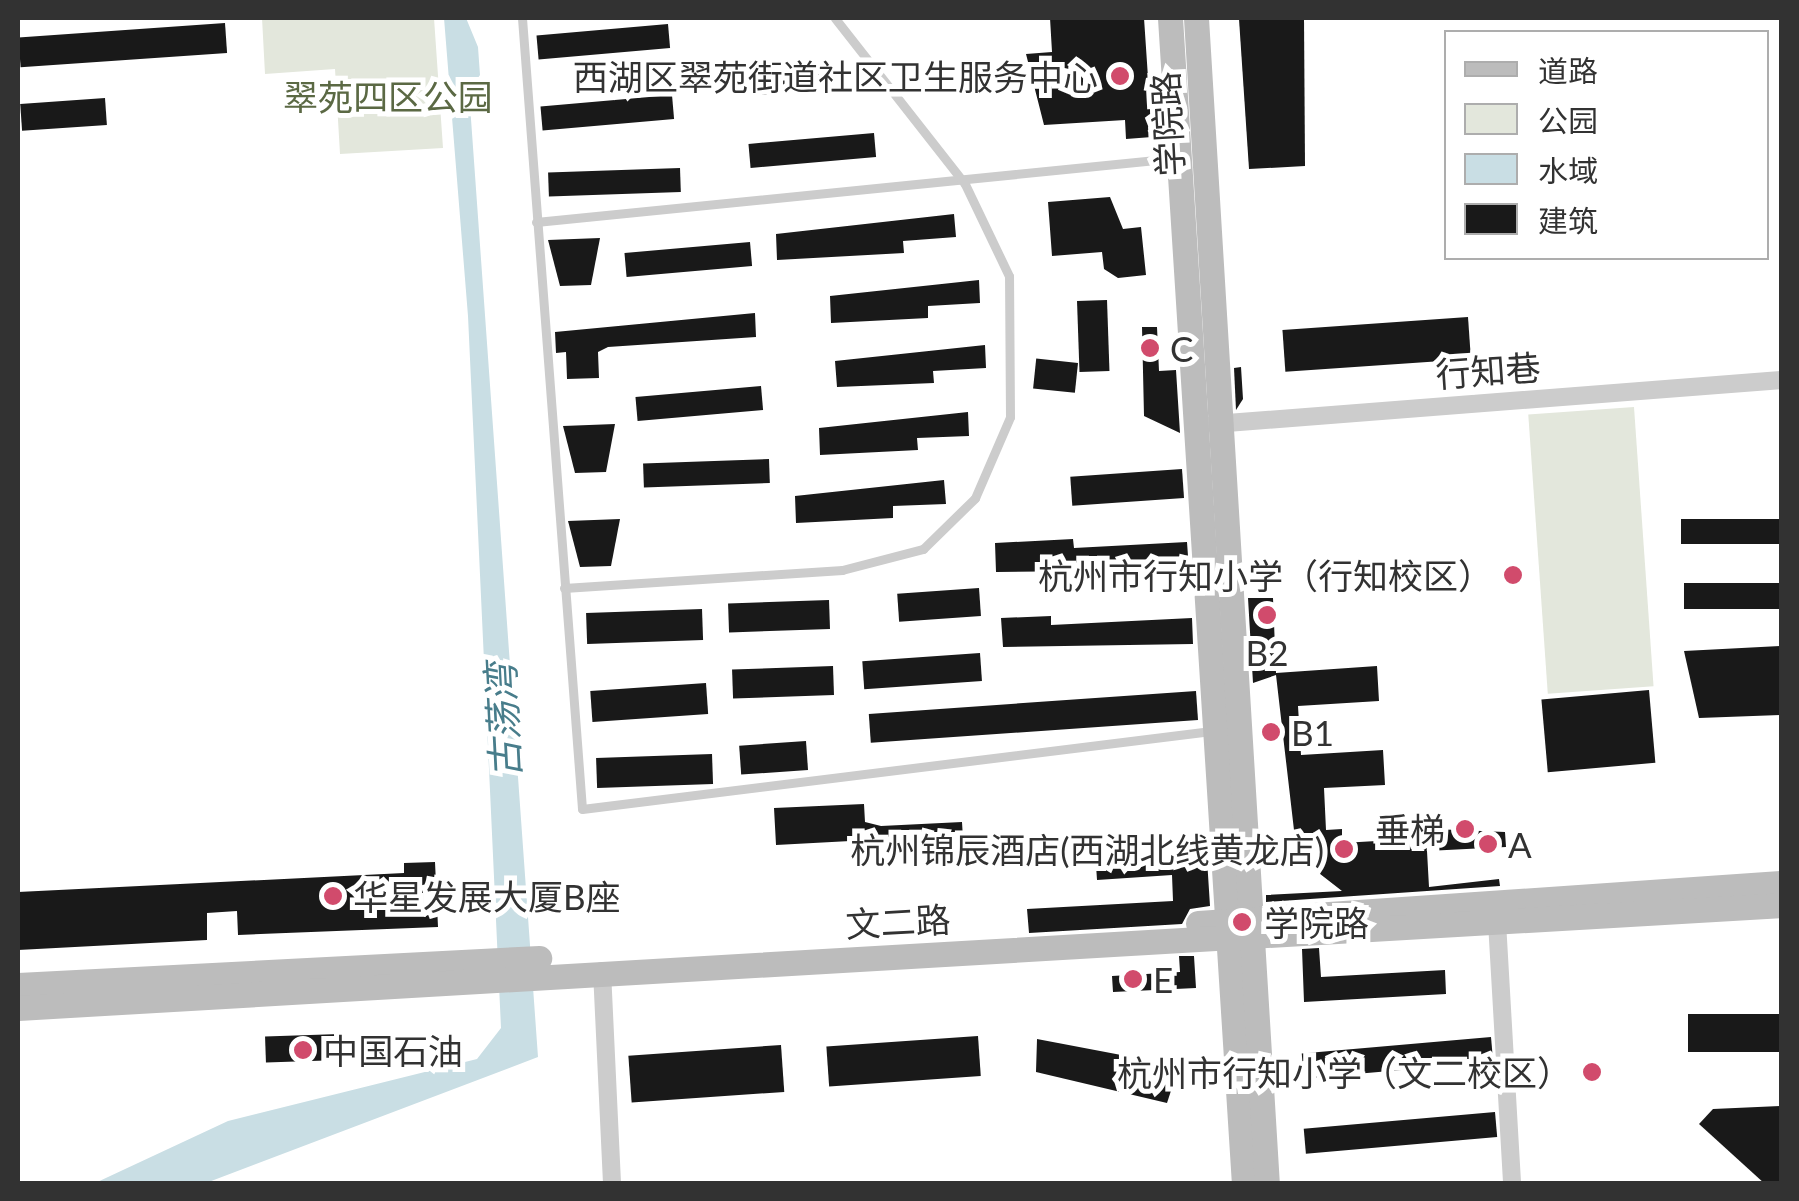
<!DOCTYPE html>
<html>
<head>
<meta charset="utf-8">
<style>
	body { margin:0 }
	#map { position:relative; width:1799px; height:1201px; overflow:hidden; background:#fff; font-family:Lato,"Noto Sans SC",sans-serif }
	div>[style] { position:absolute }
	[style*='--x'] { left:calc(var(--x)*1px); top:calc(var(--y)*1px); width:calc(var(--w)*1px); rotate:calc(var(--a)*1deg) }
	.green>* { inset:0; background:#e3e7dc; transform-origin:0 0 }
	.water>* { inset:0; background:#c9dee4 }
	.building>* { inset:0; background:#191919; transform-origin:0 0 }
	.service>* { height:9px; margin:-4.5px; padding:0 4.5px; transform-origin:4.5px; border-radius:4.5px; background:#ccc }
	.minor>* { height:18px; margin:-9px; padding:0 9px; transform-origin:9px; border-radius:9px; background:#ccc }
	.secondary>* { height:25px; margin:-12.5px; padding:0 12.5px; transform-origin:12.5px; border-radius:12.5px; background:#bcbcbc }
	.dots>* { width:28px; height:28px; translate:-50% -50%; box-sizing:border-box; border:5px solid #fff; border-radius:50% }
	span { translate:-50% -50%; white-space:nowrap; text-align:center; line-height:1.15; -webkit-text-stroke:10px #fff; paint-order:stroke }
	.poi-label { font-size:35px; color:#323232 }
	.right { translate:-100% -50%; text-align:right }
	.left { translate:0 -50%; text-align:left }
	.park-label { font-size:35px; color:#5b6944 }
	.street-label { font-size:35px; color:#323232 }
	.water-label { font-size:38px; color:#487d8b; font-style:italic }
	.frame { position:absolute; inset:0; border:20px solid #323232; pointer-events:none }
	.legend { position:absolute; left:1444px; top:30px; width:325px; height:230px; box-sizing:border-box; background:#fff; border:2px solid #adadad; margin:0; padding:12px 18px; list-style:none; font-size:30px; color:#323232 }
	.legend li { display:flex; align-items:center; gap:20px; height:50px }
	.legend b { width:50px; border:2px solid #adadad }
</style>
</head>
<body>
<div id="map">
	<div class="green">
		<div style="clip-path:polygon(262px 18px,434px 18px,443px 148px,340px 154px,335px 69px,265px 74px)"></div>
		<div style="left:1634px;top:407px;width:280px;height:106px;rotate:86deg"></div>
	</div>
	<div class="water">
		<div style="clip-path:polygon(444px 18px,466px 18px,478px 47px,480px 75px,469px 91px,538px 1057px,206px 1183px,93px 1184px,228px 1121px,477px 1059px,501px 1028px,468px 316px)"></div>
	</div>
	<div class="building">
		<div style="clip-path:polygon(1050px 18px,1144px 18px,1152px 137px,1126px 139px,1125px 120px,1044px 125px,1026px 54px,1052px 52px)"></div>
		<div style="clip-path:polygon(1304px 18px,1305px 166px,1249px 169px,1239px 19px)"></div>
		<div style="left:225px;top:23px;width:30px;height:207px;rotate:86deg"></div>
		<div style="left:668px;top:24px;width:24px;height:132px;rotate:85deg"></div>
		<div style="left:836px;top:68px;width:24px;height:76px;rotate:88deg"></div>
		<div style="left:672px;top:95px;width:24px;height:132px;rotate:85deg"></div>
		<div style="left:105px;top:98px;width:27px;height:85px;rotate:86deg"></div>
		<div style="left:874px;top:133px;width:24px;height:126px;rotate:85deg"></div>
		<div style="left:680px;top:168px;width:24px;height:132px;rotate:88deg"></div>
		<div style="clip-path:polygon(1110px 197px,1123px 229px,1141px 227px,1146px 275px,1118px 278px,1104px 269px,1102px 252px,1052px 256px,1048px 202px)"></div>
		<div style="clip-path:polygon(954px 214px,956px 237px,903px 241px,904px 253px,777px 260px,776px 234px)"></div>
		<div style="clip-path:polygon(600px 238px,591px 285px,560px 286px,548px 240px)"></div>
		<div style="left:750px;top:242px;width:24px;height:126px;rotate:85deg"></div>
		<div style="clip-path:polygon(979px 280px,980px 303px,928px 306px,928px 318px,831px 323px,830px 296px)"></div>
		<div style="left:1107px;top:300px;width:71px;height:30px;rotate:88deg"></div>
		<div style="clip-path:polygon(755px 313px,756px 337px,608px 347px,598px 352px,599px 378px,567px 379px,566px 352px,556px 353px,555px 332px)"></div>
		<div style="left:1468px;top:317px;width:42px;height:186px;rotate:86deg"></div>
		<div style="clip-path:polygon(1142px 327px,1157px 327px,1159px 371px,1176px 370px,1180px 433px,1144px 416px)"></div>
		<div style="clip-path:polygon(985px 345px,986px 368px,933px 371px,934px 383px,837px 387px,835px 361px)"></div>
		<div style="left:1078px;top:363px;width:30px;height:42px;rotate:96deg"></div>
		<div style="clip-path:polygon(1241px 367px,1243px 399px,1236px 410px,1234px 368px)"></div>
		<div style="left:761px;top:386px;width:24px;height:126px;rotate:85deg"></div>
		<div style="clip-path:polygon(968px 412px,969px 436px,917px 438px,918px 450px,820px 455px,819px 428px)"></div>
		<div style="clip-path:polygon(615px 424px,606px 472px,575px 473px,563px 426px)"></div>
		<div style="left:769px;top:459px;width:24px;height:126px;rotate:88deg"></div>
		<div style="left:1182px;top:469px;width:29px;height:112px;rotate:86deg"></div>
		<div style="clip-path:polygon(944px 480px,946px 504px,893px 506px,893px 518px,796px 523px,795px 496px)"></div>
		<div style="clip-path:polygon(620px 519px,611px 566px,580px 567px,568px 521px)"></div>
		<div style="left:1782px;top:519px;width:25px;height:101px;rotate:90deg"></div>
		<div style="clip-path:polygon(1073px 539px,1074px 548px,1187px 542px,1189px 570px,996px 572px,995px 543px)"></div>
		<div style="left:1782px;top:583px;width:26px;height:98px;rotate:90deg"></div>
		<div style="left:979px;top:588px;width:28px;height:82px;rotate:86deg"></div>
		<div style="clip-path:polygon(1248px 598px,1273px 598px,1276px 673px,1377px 666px,1379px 701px,1298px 706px,1301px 755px,1383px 750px,1385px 785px,1324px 788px,1326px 830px,1342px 829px,1342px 843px,1411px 839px,1410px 828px,1505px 832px,1506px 847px,1427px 851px,1429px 887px,1499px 879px,1500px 886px,1266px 902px,1266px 895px,1342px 891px,1297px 856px,1276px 675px,1253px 683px)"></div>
		<div style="left:829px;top:600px;width:29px;height:101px;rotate:88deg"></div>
		<div style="left:702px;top:609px;width:31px;height:116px;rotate:88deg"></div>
		<div style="clip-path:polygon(1051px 616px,1051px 625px,1192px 618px,1193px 644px,1003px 647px,1001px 618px)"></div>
		<div style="clip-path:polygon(1782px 646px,1782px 715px,1699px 718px,1684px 651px)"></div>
		<div style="left:980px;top:653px;width:28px;height:118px;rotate:86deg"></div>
		<div style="left:833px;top:666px;width:29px;height:101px;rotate:88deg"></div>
		<div style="left:706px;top:683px;width:31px;height:116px;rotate:86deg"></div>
		<div style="left:1649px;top:690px;width:73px;height:108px;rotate:85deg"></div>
		<div style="left:1196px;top:691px;width:29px;height:328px;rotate:86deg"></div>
		<div style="left:806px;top:741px;width:29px;height:67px;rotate:86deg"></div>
		<div style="left:712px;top:754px;width:30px;height:116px;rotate:88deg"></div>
		<div style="clip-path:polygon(864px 804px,865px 822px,881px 826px,962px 822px,964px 855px,870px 859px,869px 840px,776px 845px,774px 808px)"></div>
		<div style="clip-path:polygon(1207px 859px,1210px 906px,1190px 909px,1182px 924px,1029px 933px,1027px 909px,1173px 901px,1172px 875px,1097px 880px,1096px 865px)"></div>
		<div style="clip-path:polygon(435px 862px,438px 927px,238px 935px,237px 911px,207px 913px,207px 940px,18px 950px,18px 892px,404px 873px,404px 863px)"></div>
		<div style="clip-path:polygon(1319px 948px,1321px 977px,1445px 970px,1446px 994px,1304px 1002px,1302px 949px)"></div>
		<div style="clip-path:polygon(1179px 956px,1194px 956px,1196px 988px,1113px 992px,1112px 976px,1180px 972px)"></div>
		<div style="left:1782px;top:1014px;width:38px;height:94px;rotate:90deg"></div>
		<div style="left:340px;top:1034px;width:26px;height:75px;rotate:88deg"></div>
		<div style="left:978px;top:1036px;width:40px;height:152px;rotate:86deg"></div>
		<div style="left:1491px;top:1037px;width:25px;height:190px;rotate:85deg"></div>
		<div style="clip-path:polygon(1037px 1039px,1179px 1066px,1167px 1103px,1036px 1072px)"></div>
		<div style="left:781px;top:1045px;width:47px;height:153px;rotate:86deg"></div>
		<div style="clip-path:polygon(1782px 1106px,1782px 1184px,1765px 1184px,1699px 1124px,1713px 1109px)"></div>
		<div style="left:1495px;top:1112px;width:25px;height:192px;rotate:85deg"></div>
	</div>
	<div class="service">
		<div style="--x:522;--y:18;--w:793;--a:85.66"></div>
		<div style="--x:582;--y:809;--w:634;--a:-7.07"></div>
		<div style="--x:536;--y:222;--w:643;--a:-5.71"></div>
		<div style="--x:564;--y:588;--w:279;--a:-3.7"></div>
		<div style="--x:842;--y:570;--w:84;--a:-14.5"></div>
		<div style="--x:923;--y:549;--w:73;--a:-44.4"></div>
		<div style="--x:975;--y:498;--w:88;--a:-66.6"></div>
		<div style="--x:1010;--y:417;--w:141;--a:-90.4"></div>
		<div style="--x:1009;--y:276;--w:102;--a:-115.6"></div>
		<div style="--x:965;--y:184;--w:211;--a:-128.1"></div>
	</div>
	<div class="minor">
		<div style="--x:1214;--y:424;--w:570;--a:-4.43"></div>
		<div style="--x:1497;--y:922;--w:262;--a:86.7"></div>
		<div style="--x:602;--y:971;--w:213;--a:87.3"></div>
	</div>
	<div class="secondary">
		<div style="--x:1170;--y:18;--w:1168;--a:86.37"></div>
		<div style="--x:1196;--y:18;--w:1168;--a:86.52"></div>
		<div style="--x:1198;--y:923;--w:585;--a:-3.92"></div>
		<div style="--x:18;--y:985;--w:522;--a:-2.97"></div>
		<div style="--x:18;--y:1008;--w:1767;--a:-3.34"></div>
	</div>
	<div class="dots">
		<div style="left:1120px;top:76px;background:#d14b6c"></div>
		<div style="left:1150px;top:348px;background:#d14b6c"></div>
		<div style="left:1513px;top:575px;background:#d14b6c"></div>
		<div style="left:1267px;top:615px;background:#d14b6c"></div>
		<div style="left:1271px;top:732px;background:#d14b6c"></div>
		<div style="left:1465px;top:829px;background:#d14b6c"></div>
		<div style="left:1488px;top:844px;background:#d14b6c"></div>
		<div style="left:1344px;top:849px;background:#d14b6c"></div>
		<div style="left:333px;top:896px;background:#d14b6c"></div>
		<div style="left:1242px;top:922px;background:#d14b6c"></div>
		<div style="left:1133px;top:979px;background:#d14b6c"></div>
		<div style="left:303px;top:1050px;background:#d14b6c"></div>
		<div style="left:1592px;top:1072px;background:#d14b6c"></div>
	</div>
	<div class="poi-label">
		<span class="right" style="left:1098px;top:76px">西湖区翠苑街道社区卫生服务中心</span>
		<span class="left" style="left:1170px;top:348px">C</span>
		<span class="right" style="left:1493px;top:575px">杭州市行知小学（行知校区）</span>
		<span style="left:1267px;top:652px">B2</span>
		<span class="left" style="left:1291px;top:732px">B1</span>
		<span class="right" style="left:1445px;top:829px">垂梯</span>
		<span class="left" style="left:1508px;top:844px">A</span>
		<span class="right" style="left:1324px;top:849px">杭州锦辰酒店(西湖北线黄龙店)</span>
		<span class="left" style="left:353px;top:896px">华星发展大厦B座</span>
		<span class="left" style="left:1264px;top:922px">学院路</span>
		<span class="left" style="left:1153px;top:979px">E</span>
		<span class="left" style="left:323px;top:1050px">中国石油</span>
		<span class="right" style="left:1572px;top:1072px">杭州市行知小学（文二校区）</span>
	</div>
	<div class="park-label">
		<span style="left:388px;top:96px">翠苑四区公园</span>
	</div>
	<div class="street-label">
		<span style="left:1167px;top:124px;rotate:-93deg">学院路</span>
		<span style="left:1488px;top:370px;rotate:-4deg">行知巷</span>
		<span style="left:898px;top:921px;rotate:-3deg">文二路</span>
	</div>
	<div class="water-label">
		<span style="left:503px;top:721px;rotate:-93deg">古荡湾</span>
	</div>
	<div class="frame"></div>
	<ul class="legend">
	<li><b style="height:12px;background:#bcbcbc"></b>道路</li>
	<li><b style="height:28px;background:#e3e7dc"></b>公园</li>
	<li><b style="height:28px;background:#c9dee4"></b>水域</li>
	<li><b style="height:28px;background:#191919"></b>建筑</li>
	</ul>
</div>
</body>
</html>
